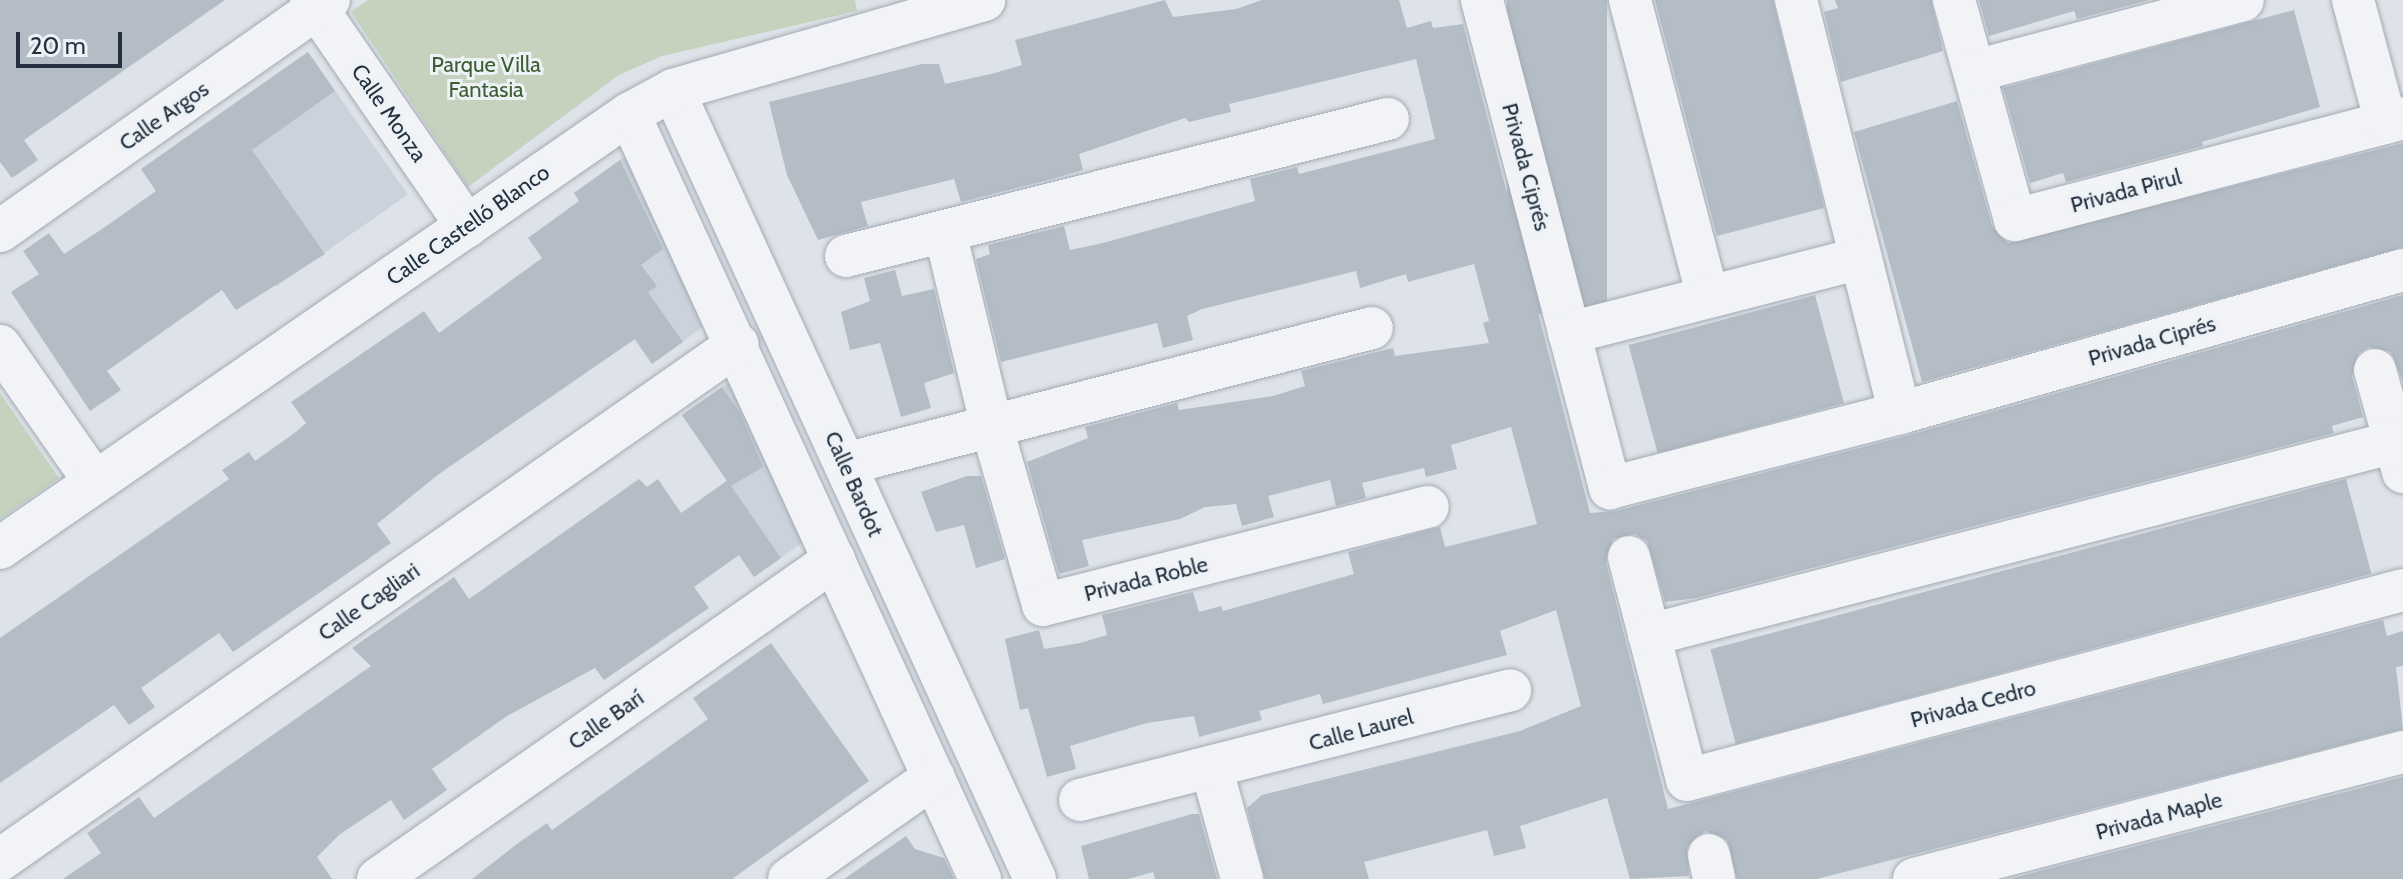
<!DOCTYPE html>
<html>
<head>
<meta charset="utf-8">
<style>
	body { margin:0 }
	#map { position:relative; width:2403px; height:879px; overflow:hidden; background:#dee3e9; font-family:Cabin,sans-serif }
	div>[style] { position:absolute }
	[style*='--x'] { left:calc(var(--x)*1px); top:calc(var(--y)*1px); width:calc(var(--w)*1px); rotate:calc(var(--a)*1deg) }
	.built>* { inset:0; background:#cbd2db; transform-origin:0 0 }
	.green>* { inset:0; background:#c5d3be }
	.building>* { inset:0; background:#b4bcc6; transform-origin:0 0 }
	.roads { filter:drop-shadow(0 0 2px #a3aab3) drop-shadow(0 0 2px #a3aab3) }
	.minor>* { height:42px; margin:-21px; padding:0 21px; transform-origin:21px; border-radius:21px; background:#f1f3f7 }
	span { translate:-50% -50%; white-space:nowrap; text-align:center; line-height:1.15; -webkit-text-stroke:6px #edf2f6; paint-order:stroke }
	.park-label { font-size:22px; color:#3d5e32 }
	.street-label { font-size:22px; color:#253141 }
	.scale { position:absolute; left:16px; top:32px; width:106px; height:36px; box-sizing:border-box; border:4px solid #253141; border-top:0; padding-left:10px; font-size:24px; line-height:28px; white-space:nowrap; color:#253141; -webkit-text-stroke:6px #edf2f6; paint-order:stroke }
</style>
</head>
<body>
<div id="map">
	<div class="built">
		<div style="left:308px;top:52px;width:174px;height:161px;rotate:55deg"></div>
		<div style="clip-path:polygon(627px 155px,708px 323px,652px 364px,601px 293px,630px 272px,574px 193px)"></div>
		<div style="clip-path:polygon(733px 380px,805px 541px,754px 577px,700px 500px,727px 480px,682px 415px)"></div>
	</div>
	<div class="green">
		<div style="clip-path:polygon(368px 0,855px 0,857px 11px,662px 56px,619px 75px,468px 187px,351px 12px)"></div>
		<div style="clip-path:polygon(0 393px,59px 478px,0 519px)"></div>
	</div>
	<div class="building">
		<div style="clip-path:polygon(0 0,225px 0,24px 140px,38px 160px,12px 178px,0 162px)"></div>
		<div style="clip-path:polygon(1165px 0,1173px 17px,1236px 9px,1262px 0,1399px 0,1407px 28px,1431px 21px,1433px 28px,1463px 24px,1590px 513px,1616px 511px,1906px 436px,2403px 295px,2403px 381px,2391px 352px,2369px 347px,2359px 353px,2352px 376px,2363px 417px,2332px 426px,2334px 433px,1696px 598px,1665px 602px,1647px 541px,1635px 534px,1613px 539px,1606px 563px,1668px 809px,2383px 620px,2387px 636px,2403px 631px,2403px 666px,2396px 667px,2403px 729px,1817px 879px,1737px 879px,1727px 840px,1705px 831px,1687px 847px,1689px 876px,1630px 879px,1607px 798px,1520px 826px,1526px 848px,1494px 856px,1487px 830px,1364px 862px,1369px 879px,1265px 879px,1247px 808px,1262px 795px,1520px 731px,1581px 706px,1556px 610px,1500px 631px,1507px 655px,1323px 704px,1320px 694px,1259px 711px,1262px 720px,1199px 737px,1194px 716px,1147px 723px,1070px 746px,1076px 769px,1047px 777px,1028px 708px,1020px 710px,1005px 639px,1039px 630px,1044px 649px,1080px 643px,1107px 635px,1102px 615px,1193px 592px,1199px 612px,1221px 606px,1223px 611px,1354px 574px,1348px 552px,1440px 527px,1445px 547px,1537px 524px,1511px 427px,1451px 445px,1457px 469px,1426px 477px,1424px 468px,1362px 483px,1366px 498px,1336px 506px,1330px 480px,1268px 496px,1274px 517px,1242px 526px,1236px 504px,1205px 507px,1180px 519px,1082px 540px,1089px 566px,1059px 574px,1027px 462px,1088px 438px,1085px 427px,1177px 403px,1179px 410px,1273px 396px,1305px 386px,1301px 371px,1393px 348px,1395px 356px,1489px 343px,1483px 323px,1489px 321px,1474px 264px,1408px 282px,1406px 274px,1360px 288px,1356px 271px,1202px 309px,1187px 316px,1193px 340px,1163px 348px,1157px 323px,1001px 362px,976px 259px,990px 254px,988px 245px,1064px 226px,1070px 250px,1103px 243px,1255px 201px,1250px 179px,1297px 167px,1299px 174px,1435px 139px,1416px 59px,1229px 104px,1231px 112px,1189px 122px,1185px 118px,1079px 154px,1083px 170px,1052px 179px,961px 202px,954px 179px,861px 202px,868px 226px,818px 240px,787px 175px,769px 102px,922px 64px,939px 64px,945px 84px,991px 74px,1022px 65px,1015px 40px)"></div>
		<div style="left:1507px;top:0;width:100px;height:314px"></div>
		<div style="clip-path:polygon(1655px 0,1773px 0,1824px 208px,1717px 236px)"></div>
		<div style="clip-path:polygon(1835px 0,1931px 0,1943px 51px,1841px 82px,1824px 12px,1838px 8px)"></div>
		<div style="clip-path:polygon(1979px 0,2149px 0,2077px 19px,2074px 11px,1989px 36px)"></div>
		<div style="clip-path:polygon(2294px 10px,2320px 107px,2202px 142px,2203px 146px,2066px 182px,2063px 173px,2030px 183px,2003px 88px)"></div>
		<div style="clip-path:polygon(308px 52px,335px 91px,252px 150px,325px 254px,236px 310px,222px 290px,107px 371px,121px 390px,90px 411px,11px 292px,39px 274px,23px 251px,49px 233px,64px 254px,105px 227px,156px 191px,141px 169px)"></div>
		<div style="clip-path:polygon(1957px 101px,1992px 226px,2008px 243px,2403px 143px,2403px 247px,1922px 382px,1854px 132px)"></div>
		<div style="clip-path:polygon(620px 160px,663px 249px,641px 265px,657px 286px,648px 292px,683px 342px,652px 364px,635px 339px,439px 474px,377px 524px,391px 543px,338px 580px,233px 652px,219px 633px,141px 688px,155px 707px,129px 725px,114px 705px,0 783px,0 638px,229px 479px,222px 470px,249px 452px,255px 461px,296px 432px,306px 423px,291px 402px,424px 311px,439px 333px,542px 258px,528px 238px,579px 201px,574px 193px)"></div>
		<div style="clip-path:polygon(895px 270px,902px 296px,934px 289px,954px 373px,924px 383px,931px 408px,901px 417px,880px 343px,850px 350px,841px 312px,870px 301px,864px 278px)"></div>
		<div style="left:1815px;top:295px;width:112px;height:193px;rotate:75deg"></div>
		<div style="clip-path:polygon(722px 387px,740px 413px,763px 467px,731px 486px,781px 558px,754px 577px,739px 555px,694px 587px,709px 608px,604px 680px,595px 668px,507px 716px,432px 769px,447px 790px,404px 820px,391px 800px,339px 835px,317px 857px,332px 879px,63px 879px,101px 853px,87px 833px,139px 797px,154px 818px,371px 666px,352px 648px,454px 577px,469px 599px,639px 479px,647px 487px,658px 479px,681px 513px,727px 481px,682px 415px)"></div>
		<div style="clip-path:polygon(967px 476px,981px 476px,1005px 559px,976px 568px,964px 525px,936px 532px,921px 492px)"></div>
		<div style="left:2346px;top:479px;width:98px;height:658px;rotate:75deg"></div>
		<div style="clip-path:polygon(771px 643px,869px 781px,732px 879px,472px 879px,521px 841px,547px 823px,552px 830px,708px 719px,693px 698px)"></div>
		<div style="clip-path:polygon(2403px 777px,2403px 879px,2009px 879px)"></div>
		<div style="clip-path:polygon(1192px 814px,1199px 814px,1217px 879px,1155px 879px,1153px 872px,1128px 879px,1089px 879px,1081px 846px)"></div>
		<div style="clip-path:polygon(906px 836px,915px 849px,944px 858px,954px 879px,844px 879px)"></div>
	</div>
	<div class="roads">
		<div class="minor">
			<div style="--x:311;--y:0;--w:275;--a:55.4"></div>
			<div style="--x:1482;--y:0;--w:505;--a:75.3"></div>
			<div style="--x:1610;--y:488;--w:300;--a:-14.5"></div>
			<div style="--x:1900;--y:413;--w:523;--a:-15.87"></div>
			<div style="--x:1630;--y:0;--w:307;--a:75.3"></div>
			<div style="--x:1796;--y:0;--w:426;--a:75.9"></div>
			<div style="--x:1954;--y:0;--w:228;--a:74.5"></div>
			<div style="--x:2015;--y:220;--w:401;--a:-14.7"></div>
			<div style="--x:2353;--y:0;--w:127;--a:75"></div>
			<div style="--x:1975;--y:71;--w:277;--a:-14.8"></div>
			<div style="--x:673;--y:90;--w:868;--a:65.35"></div>
			<div style="--x:629;--y:114;--w:842;--a:65.35"></div>
			<div style="--x:0;--y:231;--w:402;--a:-35.1"></div>
			<div style="--x:945;--y:232;--w:202;--a:76.5"></div>
			<div style="--x:992;--y:428;--w:184;--a:73.9"></div>
			<div style="--x:1043;--y:605;--w:397;--a:-14.3"></div>
			<div style="--x:846;--y:256;--w:559;--a:-14.19"></div>
			<div style="--x:1569;--y:333;--w:301;--a:-14.4"></div>
			<div style="--x:0;--y:346;--w:166;--a:55.1"></div>
			<div style="--x:2375;--y:370;--w:106;--a:74.6"></div>
			<div style="--x:845;--y:464;--w:544;--a:-14.47"></div>
			<div style="--x:0;--y:548;--w:764;--a:-34.61"></div>
			<div style="--x:629;--y:114;--w:50;--a:-28.6"></div>
			<div style="--x:673;--y:90;--w:324;--a:-16.1"></div>
			<div style="--x:1629;--y:557;--w:230;--a:75.4"></div>
			<div style="--x:1687;--y:780;--w:741;--a:-14.86"></div>
			<div style="--x:1649;--y:635;--w:771;--a:-14.51"></div>
			<div style="--x:1212;--y:770;--w:113;--a:74.6"></div>
			<div style="--x:1080;--y:800;--w:444;--a:-14.3"></div>
			<div style="--x:1709;--y:855;--w:25;--a:78"></div>
			<div style="--x:0;--y:860;--w:900;--a:-34.96"></div>
			<div style="--x:378;--y:879;--w:557;--a:-34.98"></div>
			<div style="--x:789;--y:879;--w:177;--a:-35.1"></div>
			<div style="--x:1914;--y:879;--w:505;--a:-14.56"></div>
		</div>
	</div>
	<div class="park-label">
		<span style="left:486px;top:77px">Parque Villa<br>Fantasia</span>
	</div>
	<div class="street-label">
		<span style="left:389px;top:113px;rotate:55deg">Calle Monza</span>
		<span style="left:164px;top:116px;rotate:-35deg">Calle Argos</span>
		<span style="left:1526px;top:167px;rotate:75deg">Privada Ciprés</span>
		<span style="left:2126px;top:191px;rotate:-15deg">Privada Pirul</span>
		<span style="left:468px;top:225px;rotate:-35deg">Calle Castelló Blanco</span>
		<span style="left:2152px;top:341px;rotate:-16deg">Privada Ciprés</span>
		<span style="left:854px;top:484px;rotate:66deg">Calle Bardot</span>
		<span style="left:1146px;top:579px;rotate:-14deg">Privada Roble</span>
		<span style="left:369px;top:602px;rotate:-35deg">Calle Cagliari</span>
		<span style="left:1973px;top:704px;rotate:-15deg">Privada Cedro</span>
		<span style="left:606px;top:720px;rotate:-35deg">Calle Barí</span>
		<span style="left:1361px;top:730px;rotate:-15deg">Calle Laurel</span>
		<span style="left:2159px;top:816px;rotate:-15deg">Privada Maple</span>
	</div>
	<div class="scale">20 m</div>
</div>
</body>
</html>
